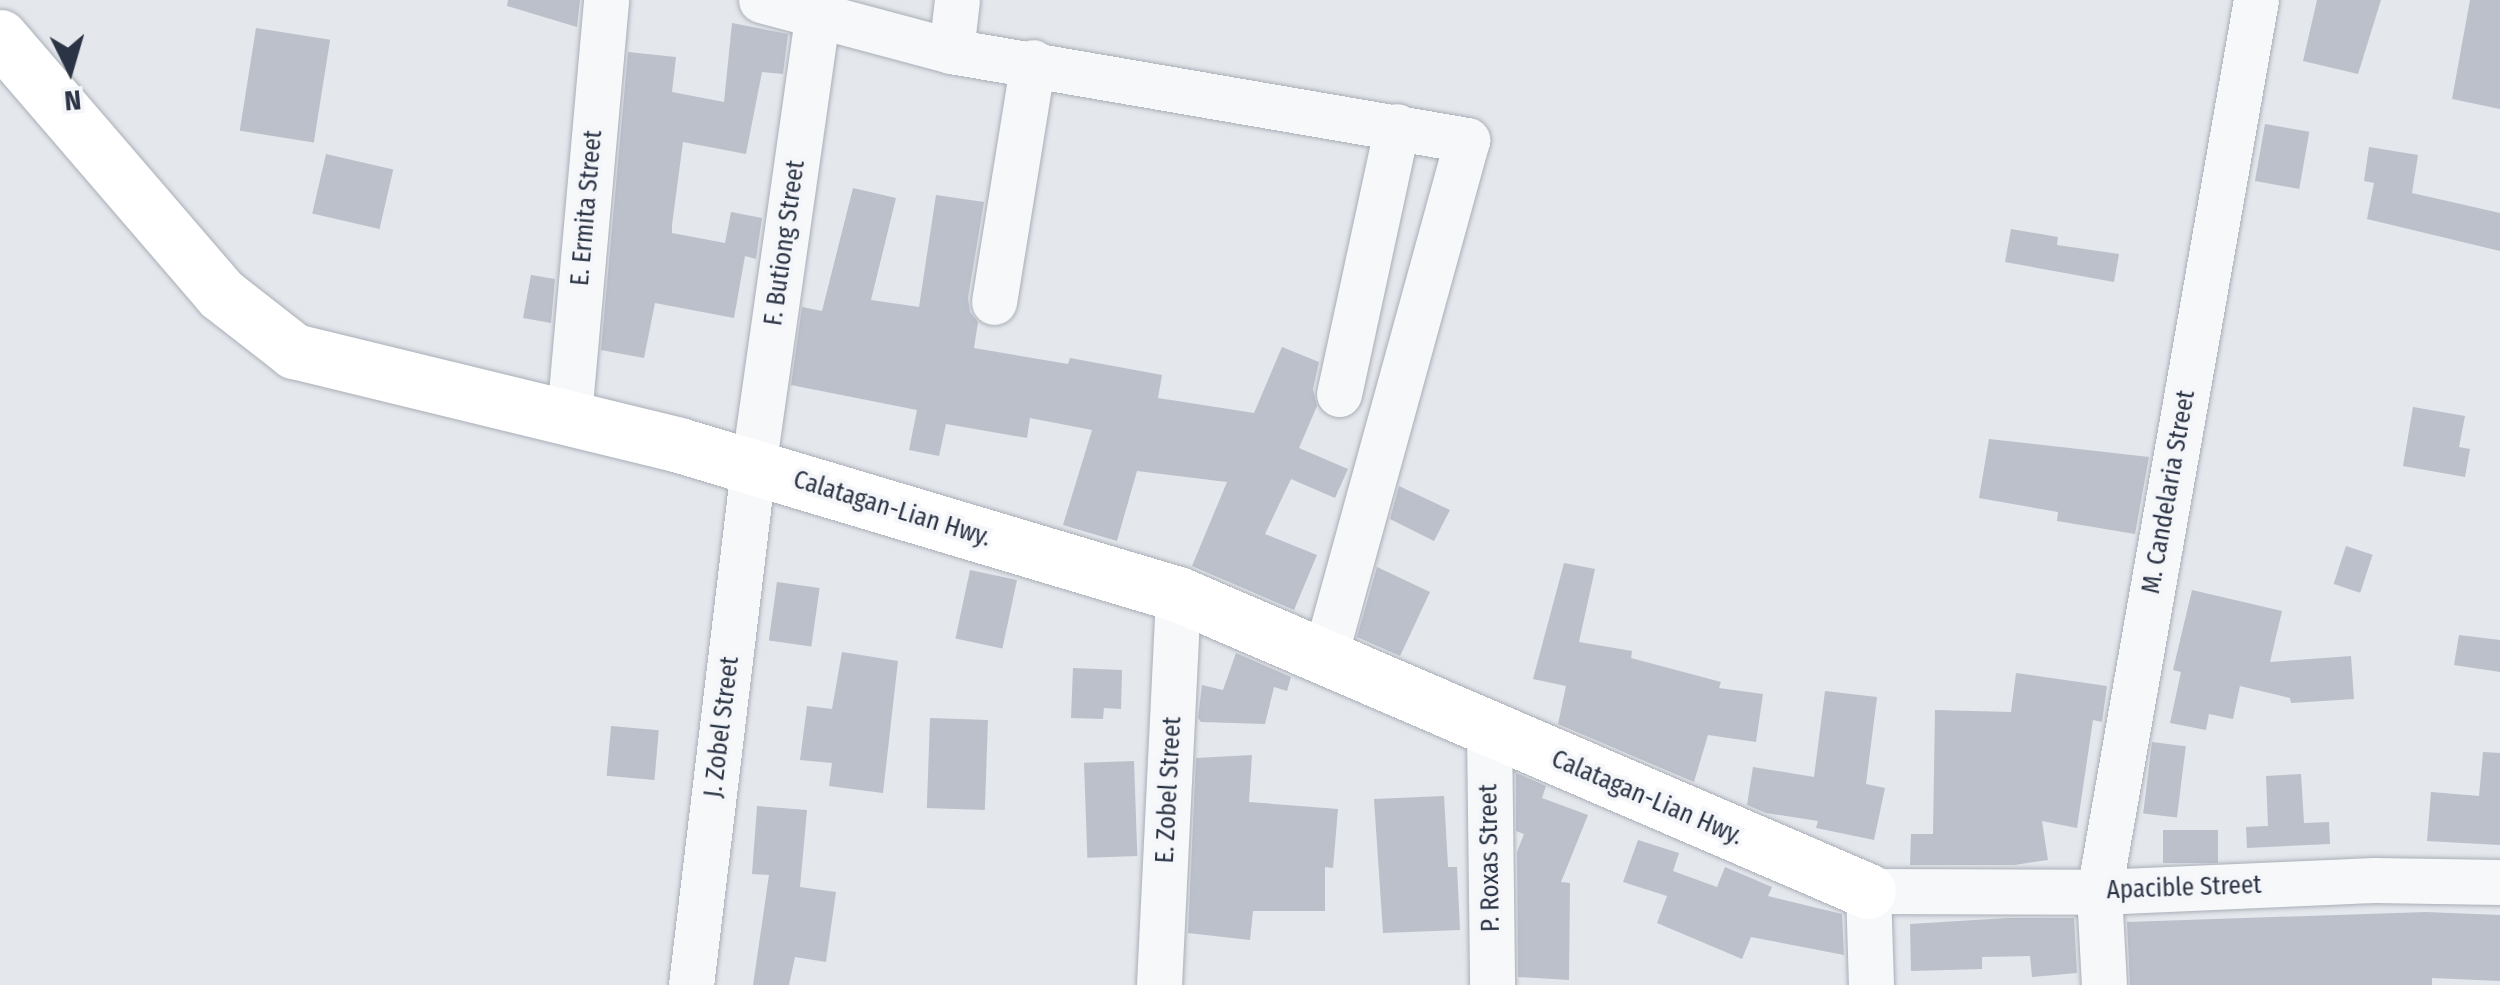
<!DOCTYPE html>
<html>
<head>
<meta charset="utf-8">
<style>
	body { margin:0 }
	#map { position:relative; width:2500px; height:985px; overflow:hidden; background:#e4e7ec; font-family:"Fira Sans Condensed",sans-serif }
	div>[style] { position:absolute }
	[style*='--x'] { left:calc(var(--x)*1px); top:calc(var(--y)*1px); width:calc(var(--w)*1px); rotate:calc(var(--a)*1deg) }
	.building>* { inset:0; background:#bbc0ca; transform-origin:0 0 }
	.roads { filter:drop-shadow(0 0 2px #a9aeb7) drop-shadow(0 0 2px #a9aeb7) }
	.minor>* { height:45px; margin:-22.5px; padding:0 22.5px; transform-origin:22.5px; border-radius:22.5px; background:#f7f8fa }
	.major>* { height:55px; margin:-27.5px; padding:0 27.5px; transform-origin:27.5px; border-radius:27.5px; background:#fff }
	span { translate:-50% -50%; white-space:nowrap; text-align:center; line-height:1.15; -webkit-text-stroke:8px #f4f6f9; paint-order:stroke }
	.street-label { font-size:25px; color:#2b3445 }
	.north { position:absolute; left:20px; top:20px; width:100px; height:100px; -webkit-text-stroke:8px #f4f6f9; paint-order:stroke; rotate:175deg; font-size:28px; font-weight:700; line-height:40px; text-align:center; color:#2b3445 }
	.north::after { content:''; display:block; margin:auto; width:35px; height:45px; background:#2b3445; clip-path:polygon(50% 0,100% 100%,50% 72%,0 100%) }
</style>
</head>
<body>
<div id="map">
	<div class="building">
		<div style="clip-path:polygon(508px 0,580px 0,577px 27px,507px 6px)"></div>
		<div style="clip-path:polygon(2317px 0,2381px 0,2358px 74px,2303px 61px)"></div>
		<div style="clip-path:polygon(2470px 0,2500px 0,2500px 109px,2452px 99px)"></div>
		<div style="clip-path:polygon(732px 23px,788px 34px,783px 74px,762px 72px,746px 154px,683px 142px,672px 225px,672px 233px,725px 243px,731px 212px,762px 218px,756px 259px,745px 256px,734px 318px,655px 303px,644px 358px,601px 350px,628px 52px,676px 57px,672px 92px,724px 102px)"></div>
		<div style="left:256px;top:28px;width:75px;height:104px;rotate:9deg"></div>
		<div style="left:2265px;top:124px;width:45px;height:58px;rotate:10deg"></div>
		<div style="clip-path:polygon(2369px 147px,2418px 155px,2412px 193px,2500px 213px,2500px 251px,2367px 219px,2374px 183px,2364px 181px)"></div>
		<div style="left:326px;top:154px;width:69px;height:61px;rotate:13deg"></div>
		<div style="clip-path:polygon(853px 188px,896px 198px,871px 300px,919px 307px,936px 195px,984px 202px,968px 298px,970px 312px,978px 322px,974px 348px,1068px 364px,1070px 358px,1162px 375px,1158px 398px,1254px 413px,1282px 347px,1319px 362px,1313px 389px,1317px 406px,1299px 448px,1348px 469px,1335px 498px,1291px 479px,1265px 534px,1317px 555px,1294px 610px,1192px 566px,1227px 482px,1137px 471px,1117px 541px,1063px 525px,1092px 430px,1030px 418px,1027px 438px,946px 424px,939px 456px,909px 450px,917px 410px,791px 385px,802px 307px,822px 311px)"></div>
		<div style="clip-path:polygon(2011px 229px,2058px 237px,2057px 245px,2119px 254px,2114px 282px,2005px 262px)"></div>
		<div style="clip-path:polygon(531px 275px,555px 279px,551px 323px,523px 318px)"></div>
		<div style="clip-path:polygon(2413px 407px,2465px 416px,2459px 447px,2470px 449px,2465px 477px,2403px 466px)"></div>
		<div style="clip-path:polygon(1989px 439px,2149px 457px,2135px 534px,2057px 521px,2058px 512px,1979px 498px)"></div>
		<div style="clip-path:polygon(1399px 486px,1450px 510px,1434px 541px,1390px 519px)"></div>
		<div style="left:2346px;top:546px;width:28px;height:40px;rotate:18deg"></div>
		<div style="clip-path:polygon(1564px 563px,1595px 569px,1579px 642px,1632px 651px,1631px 658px,1721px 682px,1719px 688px,1763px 694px,1756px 742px,1708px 735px,1694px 782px,1558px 724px,1566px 686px,1533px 679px)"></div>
		<div style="clip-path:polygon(1377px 567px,1430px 592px,1400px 656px,1357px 637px)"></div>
		<div style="left:970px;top:570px;width:48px;height:70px;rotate:12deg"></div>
		<div style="left:777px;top:582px;width:43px;height:59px;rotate:8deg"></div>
		<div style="clip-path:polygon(2192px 590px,2282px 611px,2270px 662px,2351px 656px,2354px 699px,2291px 703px,2290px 698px,2240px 686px,2233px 719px,2209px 714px,2206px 730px,2170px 723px,2181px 672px,2173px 670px)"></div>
		<div style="clip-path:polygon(2459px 635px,2500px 640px,2500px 672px,2454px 665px)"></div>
		<div style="clip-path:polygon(842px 652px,898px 661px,883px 793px,829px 786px,832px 763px,800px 760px,807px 706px,832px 709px)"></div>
		<div style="clip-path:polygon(1236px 653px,1291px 677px,1287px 691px,1274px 687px,1265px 724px,1201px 722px,1198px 718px,1202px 685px,1223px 690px)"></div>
		<div style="clip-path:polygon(1073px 668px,1122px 670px,1121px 709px,1104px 708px,1103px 719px,1071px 718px)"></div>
		<div style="clip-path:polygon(2016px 673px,2107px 686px,2102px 722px,2093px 720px,2077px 828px,2042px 821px,2048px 860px,2014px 865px,1910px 865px,1911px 834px,1933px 834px,1935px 710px,2011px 712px)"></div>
		<div style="clip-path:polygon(1825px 691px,1877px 697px,1866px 784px,1885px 788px,1874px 840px,1816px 828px,1818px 821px,1766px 813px,1747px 805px,1753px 767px,1814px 777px)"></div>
		<div style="left:930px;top:718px;width:58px;height:90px;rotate:2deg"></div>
		<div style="left:611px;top:726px;width:48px;height:50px;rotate:5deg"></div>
		<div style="left:2152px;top:742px;width:34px;height:72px;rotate:7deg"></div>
		<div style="clip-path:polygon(2483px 752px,2500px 753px,2500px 845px,2427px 841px,2431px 792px,2479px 796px)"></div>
		<div style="clip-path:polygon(1252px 755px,1249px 802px,1338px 809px,1333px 868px,1325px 867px,1325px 911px,1253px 911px,1250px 940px,1188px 933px,1196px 758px)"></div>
		<div style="left:1134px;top:761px;width:95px;height:50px;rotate:88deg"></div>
		<div style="clip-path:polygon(1516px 773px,1546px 786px,1542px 798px,1588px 815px,1561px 882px,1570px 883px,1569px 980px,1518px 977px,1517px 852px,1524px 834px,1516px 831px)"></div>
		<div style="clip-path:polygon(2301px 774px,2304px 823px,2329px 822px,2330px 844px,2247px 848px,2246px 827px,2268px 826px,2266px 776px)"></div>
		<div style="clip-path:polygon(1444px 796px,1448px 867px,1457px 867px,1460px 930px,1383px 933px,1374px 799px)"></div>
		<div style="clip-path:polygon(757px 806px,807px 810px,800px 887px,836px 892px,826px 962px,795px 957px,789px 985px,753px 985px,769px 875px,752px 874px)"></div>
		<div style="left:2163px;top:830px;width:55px;height:33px"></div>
		<div style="clip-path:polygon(1638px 840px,1679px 853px,1673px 871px,1717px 887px,1725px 867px,1772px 887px,1768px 896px,1842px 914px,1844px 955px,1751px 937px,1742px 959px,1657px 923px,1667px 896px,1623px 882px)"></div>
		<div style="clip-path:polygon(2426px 912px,2500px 915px,2500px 981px,2432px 978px,2432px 985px,2130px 985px,2127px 922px)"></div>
		<div style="clip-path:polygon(2008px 918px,2074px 918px,2077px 973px,2032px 977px,2030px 956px,1982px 957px,1982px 969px,1911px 971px,1910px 924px)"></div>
	</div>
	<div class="roads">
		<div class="minor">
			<div style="--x:761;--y:0;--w:197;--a:15"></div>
			<div style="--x:951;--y:51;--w:524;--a:9.79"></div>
			<div style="--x:1467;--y:140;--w:538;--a:105.4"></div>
			<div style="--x:951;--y:51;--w:51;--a:-83.3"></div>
			<div style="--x:994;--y:302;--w:243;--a:-80.8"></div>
			<div style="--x:1339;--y:394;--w:274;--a:-77.8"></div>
			<div style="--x:569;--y:416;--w:418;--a:-84.9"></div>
			<div style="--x:1489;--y:730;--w:255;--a:89.3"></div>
			<div style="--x:691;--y:985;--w:521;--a:-83.16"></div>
			<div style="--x:753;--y:468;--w:455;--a:-81.9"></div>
			<div style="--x:1159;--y:985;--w:391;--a:-87.2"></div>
			<div style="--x:1871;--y:985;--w:94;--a:-91.8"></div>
			<div style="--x:1868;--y:891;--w:231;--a:0.2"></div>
			<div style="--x:2099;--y:892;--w:276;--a:-2.5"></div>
			<div style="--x:2375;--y:880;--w:125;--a:0.9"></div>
			<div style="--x:2104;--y:985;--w:93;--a:-93.1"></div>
			<div style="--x:2099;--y:892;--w:906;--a:-80.02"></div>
		</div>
		<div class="major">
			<div style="--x:0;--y:37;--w:339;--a:49.3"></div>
			<div style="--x:221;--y:294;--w:93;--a:38"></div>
			<div style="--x:294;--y:351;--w:396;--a:13.7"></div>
			<div style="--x:679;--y:445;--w:521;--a:16.63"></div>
			<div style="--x:1178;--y:594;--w:751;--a:23.29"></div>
		</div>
	</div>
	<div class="street-label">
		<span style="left:587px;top:208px;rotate:-85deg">E. Ermita Street</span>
		<span style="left:785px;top:243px;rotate:-82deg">F. Butiong Street</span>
		<span style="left:2169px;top:492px;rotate:-80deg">M. Candelaria Street</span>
		<span style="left:892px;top:509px;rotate:17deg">Calatagan-Lian Hwy.</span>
		<span style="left:722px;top:727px;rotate:-83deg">J. Zobel Street</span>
		<span style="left:1169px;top:790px;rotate:-87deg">E. Zobel Street</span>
		<span style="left:1647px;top:798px;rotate:23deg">Calatagan-Lian Hwy.</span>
		<span style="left:1490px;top:858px;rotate:-91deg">P. Roxas Street</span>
		<span style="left:2184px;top:888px;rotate:-2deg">Apacible Street</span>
	</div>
	<div class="north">N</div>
</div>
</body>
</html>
